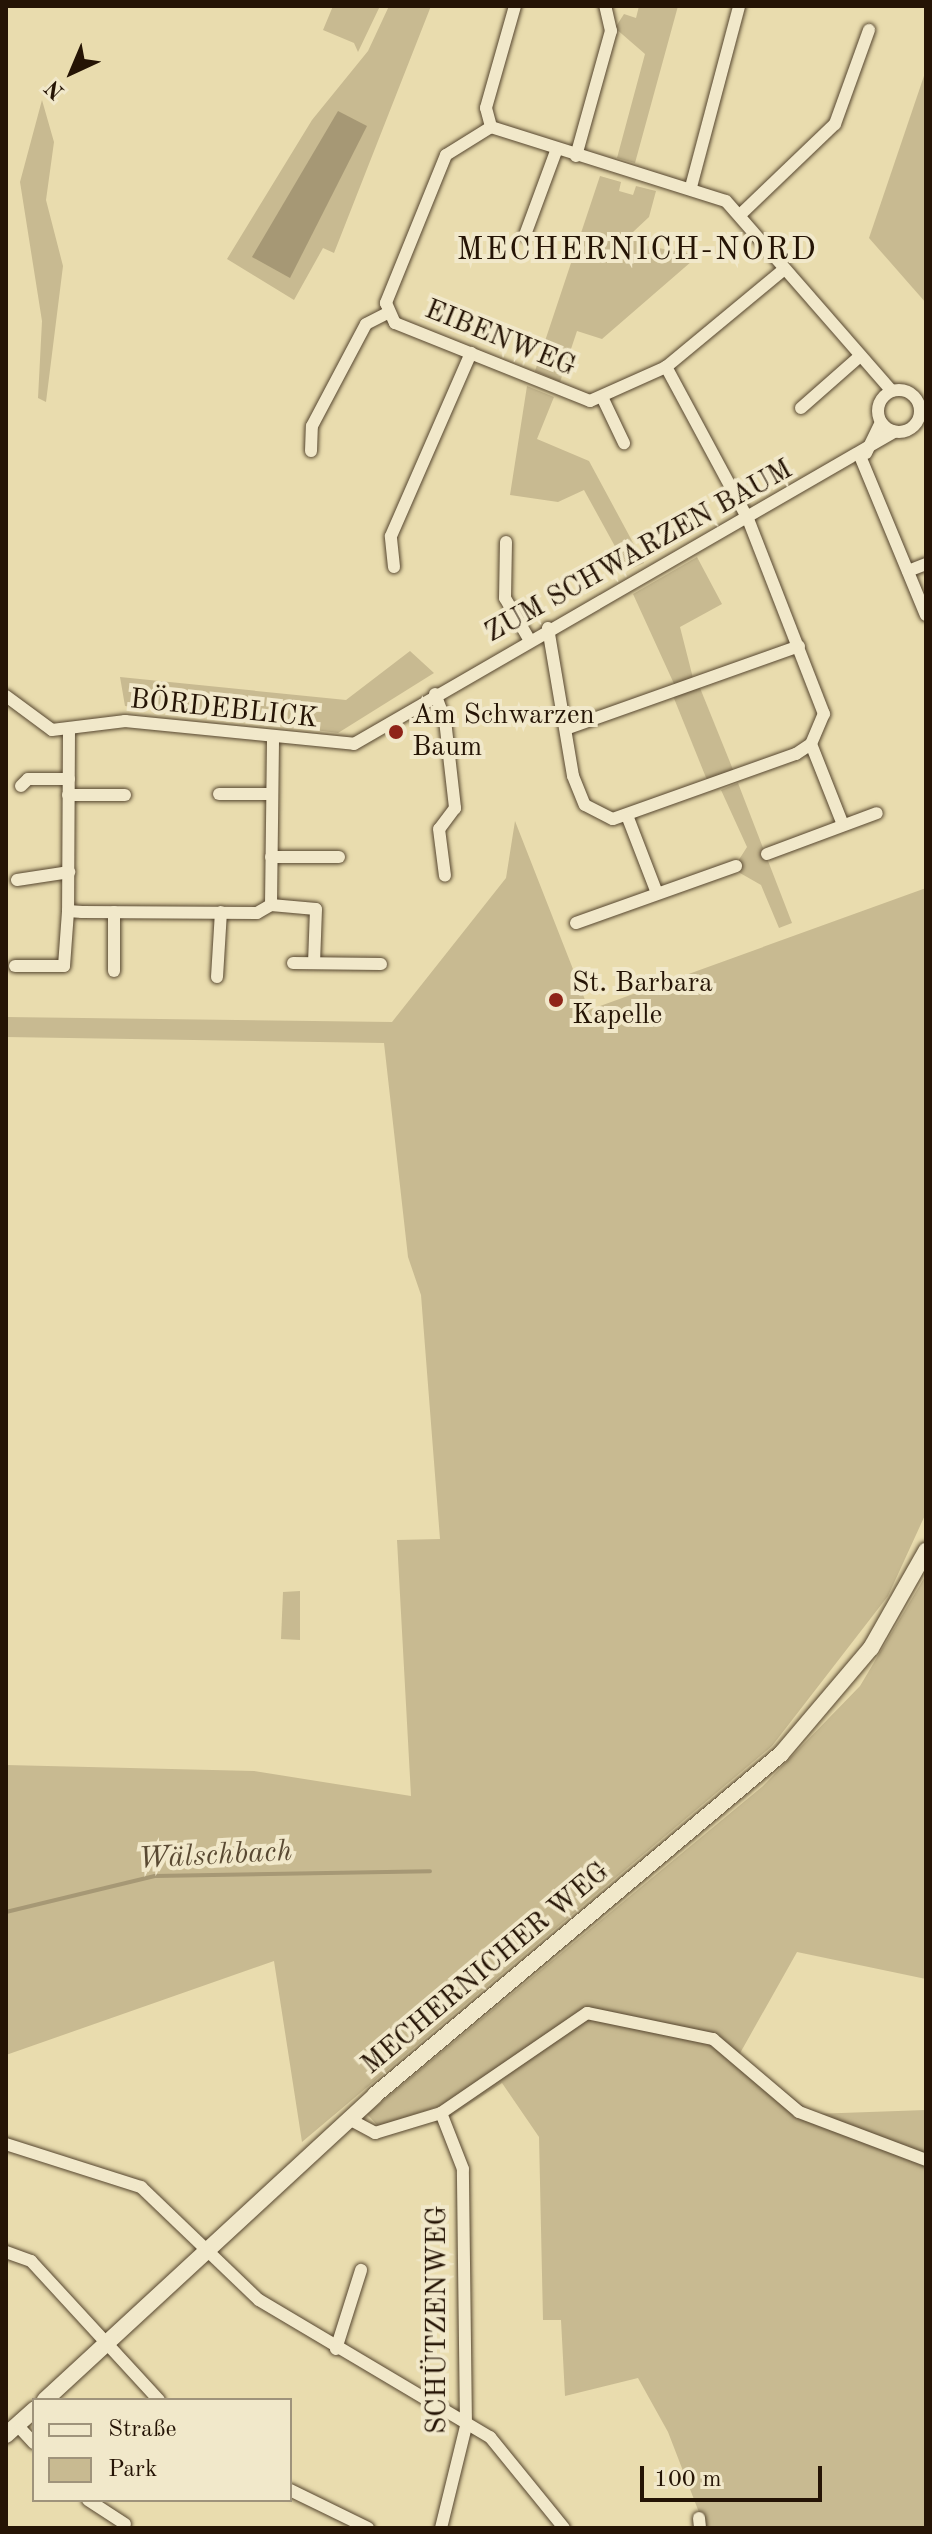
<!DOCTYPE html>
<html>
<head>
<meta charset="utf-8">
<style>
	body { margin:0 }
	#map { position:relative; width:932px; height:2534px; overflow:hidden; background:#e9dcae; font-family:"Old Standard TT",serif }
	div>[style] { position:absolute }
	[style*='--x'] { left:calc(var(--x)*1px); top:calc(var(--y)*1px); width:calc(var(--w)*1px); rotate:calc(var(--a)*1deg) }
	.green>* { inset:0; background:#c8ba91; transform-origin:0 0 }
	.water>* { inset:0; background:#a69875 }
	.stream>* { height:4px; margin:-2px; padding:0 2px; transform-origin:2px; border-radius:2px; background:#a69875 }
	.roads { filter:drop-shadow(0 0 2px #56462f) drop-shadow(0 0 2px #56462f) }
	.minor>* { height:12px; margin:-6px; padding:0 6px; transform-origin:6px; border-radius:6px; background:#f1e8ca }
	.minor>.ring { margin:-6px; padding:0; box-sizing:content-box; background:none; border:12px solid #f1e8ca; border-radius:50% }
	.tertiary>* { height:16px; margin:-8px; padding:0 8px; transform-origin:8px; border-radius:8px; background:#f1e8ca }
	.dots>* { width:22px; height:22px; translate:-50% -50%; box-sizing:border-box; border:4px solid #f1e8ca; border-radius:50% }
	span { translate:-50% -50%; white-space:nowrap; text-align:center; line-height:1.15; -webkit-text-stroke:8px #f1e8ca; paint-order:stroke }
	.street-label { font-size:28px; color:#251405 }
	.poi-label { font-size:28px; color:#251405 }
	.left { translate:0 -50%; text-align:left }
	.water-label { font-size:30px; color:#594932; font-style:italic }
	.quarter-label { font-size:32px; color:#251405; letter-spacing:2px }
	.frame { position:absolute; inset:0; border:8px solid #251405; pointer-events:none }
	.legend { position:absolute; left:32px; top:2398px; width:260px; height:104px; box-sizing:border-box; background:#f1e8ca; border:2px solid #9f937b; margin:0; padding:10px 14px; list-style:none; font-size:24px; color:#251405 }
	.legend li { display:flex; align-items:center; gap:16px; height:40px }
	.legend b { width:40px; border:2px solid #9f937b }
	.north { position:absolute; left:32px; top:32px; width:80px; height:80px; -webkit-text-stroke:6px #f1e8ca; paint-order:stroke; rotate:224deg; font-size:22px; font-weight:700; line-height:32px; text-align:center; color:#251405 }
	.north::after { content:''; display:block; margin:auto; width:28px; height:36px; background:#251405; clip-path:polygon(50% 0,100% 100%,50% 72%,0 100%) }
	.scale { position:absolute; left:640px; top:2466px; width:182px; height:36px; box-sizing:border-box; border:4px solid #251405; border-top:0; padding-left:10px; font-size:24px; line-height:28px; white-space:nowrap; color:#251405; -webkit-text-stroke:6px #f1e8ca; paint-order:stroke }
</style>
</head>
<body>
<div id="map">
	<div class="green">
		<div style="clip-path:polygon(333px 6px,380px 6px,358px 52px,354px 43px,323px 30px)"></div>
		<div style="clip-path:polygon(389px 6px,431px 6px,334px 253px,323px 248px,294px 300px,227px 259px,312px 120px,368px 51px)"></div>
		<div style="clip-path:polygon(639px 6px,678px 6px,635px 163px,617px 158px,645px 54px,615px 28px,624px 14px,636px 18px)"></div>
		<div style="clip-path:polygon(926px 70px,926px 303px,869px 238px)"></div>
		<div style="clip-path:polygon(42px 100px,54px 142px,46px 200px,63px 266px,46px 402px,38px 398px,42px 321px,20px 182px)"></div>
		<div style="clip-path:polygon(600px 176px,621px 182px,619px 191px,633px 195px,636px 186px,656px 191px,649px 217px,633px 232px,641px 245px,699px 255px,602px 339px,577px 331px,560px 382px,535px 371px)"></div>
		<div style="clip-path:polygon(527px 386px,554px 397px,537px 439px,589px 461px,644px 563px,628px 570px,584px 490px,558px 502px,510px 495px)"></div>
		<div style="clip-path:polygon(697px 557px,722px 604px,680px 627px,693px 678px,675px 686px,633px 594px)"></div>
		<div style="clip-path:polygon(410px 651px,434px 673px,338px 733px,125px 706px,120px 677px,346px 700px)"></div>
		<div style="left:698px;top:683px;width:97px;height:28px;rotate:68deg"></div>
		<div style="clip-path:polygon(738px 783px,792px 923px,779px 928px,761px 885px,733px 869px,747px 847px,721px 790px)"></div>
		<div style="clip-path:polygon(515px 821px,589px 1010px,926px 888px,926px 1513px,888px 1596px,772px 1746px,302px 2142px,274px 1961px,6px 2055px,6px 1765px,254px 1771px,411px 1796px,397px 1540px,440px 1539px,421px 1295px,408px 1257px,384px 1043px,6px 1037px,6px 1017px,392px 1022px,506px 878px)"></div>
		<div style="clip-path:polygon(926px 1575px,926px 1979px,797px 1952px,739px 2055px,813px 2114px,926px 2110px,926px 2528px,705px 2528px,668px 2432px,638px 2378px,565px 2396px,561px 2320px,543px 2320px,539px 2137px,502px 2083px,450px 2117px,446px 2104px,378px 2126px,367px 2114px,763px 1786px,860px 1686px)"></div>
		<div style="clip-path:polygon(300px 1591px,300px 1640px,281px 1639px,283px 1592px)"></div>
	</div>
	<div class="water">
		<div style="clip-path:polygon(338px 111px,367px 126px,290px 278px,252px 257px)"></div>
	</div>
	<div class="stream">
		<div style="--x:6;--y:1912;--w:153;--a:-13.6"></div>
		<div style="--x:155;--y:1876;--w:275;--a:-1"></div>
	</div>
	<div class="roads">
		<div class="minor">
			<div style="--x:515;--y:6;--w:106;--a:105.9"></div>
			<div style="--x:486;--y:108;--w:20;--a:75"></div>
			<div style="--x:491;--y:127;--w:246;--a:17.5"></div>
			<div style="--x:726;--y:201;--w:252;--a:48.9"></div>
			<div style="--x:491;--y:127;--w:53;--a:148.1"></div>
			<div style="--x:446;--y:155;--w:160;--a:112.1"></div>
			<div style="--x:386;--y:303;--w:22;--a:66"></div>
			<div style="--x:395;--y:323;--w:210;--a:21.8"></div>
			<div style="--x:590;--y:401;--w:83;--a:-24.1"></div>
			<div style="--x:666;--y:367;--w:151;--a:-39.6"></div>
			<div style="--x:576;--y:156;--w:130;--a:-74.4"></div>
			<div style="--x:611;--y:31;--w:26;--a:-103"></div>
			<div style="--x:691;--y:187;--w:187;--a:-75.1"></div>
			<div style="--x:741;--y:214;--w:130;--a:-43.8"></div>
			<div style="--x:835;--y:124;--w:100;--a:-70.1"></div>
			<div style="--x:525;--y:235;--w:90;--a:-69.7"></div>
			<div class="ring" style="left:878px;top:390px;width:30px;height:30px"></div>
			<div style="--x:603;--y:399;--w:49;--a:64.5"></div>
			<div style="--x:801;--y:408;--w:76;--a:-41.3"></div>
			<div style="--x:311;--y:451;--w:25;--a:-88"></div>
			<div style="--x:312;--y:426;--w:115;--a:-62.1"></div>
			<div style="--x:366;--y:324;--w:22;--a:-27"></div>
			<div style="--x:866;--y:453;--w:34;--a:-64"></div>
			<div style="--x:860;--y:456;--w:172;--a:67.5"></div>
			<div style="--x:506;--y:542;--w:56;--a:91"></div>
			<div style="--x:505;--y:598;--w:48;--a:59.7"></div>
			<div style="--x:394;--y:567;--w:31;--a:-96"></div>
			<div style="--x:391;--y:536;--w:200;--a:-66.4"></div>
			<div style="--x:908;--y:571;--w:19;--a:-21"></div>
			<div style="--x:548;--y:628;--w:150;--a:80.4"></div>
			<div style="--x:573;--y:776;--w:31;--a:68"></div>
			<div style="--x:585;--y:805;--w:31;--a:27"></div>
			<div style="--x:613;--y:819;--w:194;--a:-19.6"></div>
			<div style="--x:796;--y:754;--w:18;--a:-34"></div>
			<div style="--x:811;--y:744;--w:33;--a:-67"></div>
			<div style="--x:824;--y:714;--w:209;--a:-111.3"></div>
			<div style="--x:748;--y:519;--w:173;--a:-118.3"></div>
			<div style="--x:435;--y:694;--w:28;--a:69"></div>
			<div style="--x:445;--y:720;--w:89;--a:83.5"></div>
			<div style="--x:455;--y:808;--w:26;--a:127"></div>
			<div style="--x:439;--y:829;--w:47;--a:82.7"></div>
			<div style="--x:6;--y:696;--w:57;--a:36.5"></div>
			<div style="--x:52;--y:730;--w:74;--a:-7"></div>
			<div style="--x:125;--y:721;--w:230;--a:5.7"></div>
			<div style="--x:354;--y:744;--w:624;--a:-30.02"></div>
			<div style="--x:568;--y:728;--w:245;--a:-19.5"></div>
			<div style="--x:69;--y:730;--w:181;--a:90.3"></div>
			<div style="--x:68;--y:911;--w:14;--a:4"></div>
			<div style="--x:82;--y:912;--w:175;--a:0.3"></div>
			<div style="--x:257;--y:913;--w:16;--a:-30"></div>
			<div style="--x:271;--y:905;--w:167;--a:-89.3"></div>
			<div style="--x:811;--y:744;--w:87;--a:68.4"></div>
			<div style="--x:21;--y:786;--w:10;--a:-45"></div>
			<div style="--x:28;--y:779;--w:41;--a:0"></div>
			<div style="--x:219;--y:794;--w:52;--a:0"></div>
			<div style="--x:68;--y:795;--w:57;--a:0"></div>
			<div style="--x:628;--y:818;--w:80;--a:68.9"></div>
			<div style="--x:767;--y:854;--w:117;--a:-20.4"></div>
			<div style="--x:271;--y:857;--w:68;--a:0"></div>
			<div style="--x:17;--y:880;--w:53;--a:-8.7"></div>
			<div style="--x:271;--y:905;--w:45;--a:5.1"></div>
			<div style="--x:316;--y:909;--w:54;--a:92.1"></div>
			<div style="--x:114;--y:912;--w:59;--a:90"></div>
			<div style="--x:576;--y:923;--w:170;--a:-19.6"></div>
			<div style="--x:293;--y:963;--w:88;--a:0.7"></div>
			<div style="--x:15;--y:966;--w:49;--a:0"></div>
			<div style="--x:64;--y:966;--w:55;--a:-85.8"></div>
			<div style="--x:217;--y:977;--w:65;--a:-86.5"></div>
			<div style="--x:349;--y:2119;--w:30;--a:28"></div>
			<div style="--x:375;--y:2133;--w:69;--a:-16.9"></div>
			<div style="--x:441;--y:2113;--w:177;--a:-34.4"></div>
			<div style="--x:587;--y:2013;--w:129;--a:11.7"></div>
			<div style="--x:713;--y:2039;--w:113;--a:40.3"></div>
			<div style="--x:799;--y:2112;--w:136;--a:20.7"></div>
			<div style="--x:6;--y:2144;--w:142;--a:17.7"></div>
			<div style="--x:141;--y:2187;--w:163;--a:43.8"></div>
			<div style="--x:259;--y:2300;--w:269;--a:30.7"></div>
			<div style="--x:490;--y:2437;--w:117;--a:50.9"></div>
			<div style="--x:6;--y:2252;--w:27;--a:20"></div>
			<div style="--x:31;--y:2261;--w:189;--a:47.4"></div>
			<div style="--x:336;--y:2349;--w:83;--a:-72.4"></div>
			<div style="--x:18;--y:2426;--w:23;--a:47"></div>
			<div style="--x:290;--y:2490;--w:87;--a:26"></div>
			<div style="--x:88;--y:2500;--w:44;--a:33"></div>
			<div style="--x:699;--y:2518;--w:10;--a:84"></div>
			<div style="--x:441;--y:2528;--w:105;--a:-76.2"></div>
			<div style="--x:466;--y:2426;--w:257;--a:-90.7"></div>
			<div style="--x:463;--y:2169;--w:60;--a:-111.4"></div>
		</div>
		<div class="tertiary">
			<div style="--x:45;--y:2400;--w:449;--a:-42.7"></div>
			<div style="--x:375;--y:2095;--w:530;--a:-40.03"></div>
			<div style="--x:781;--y:1754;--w:139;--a:-49.7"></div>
			<div style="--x:871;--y:1648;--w:112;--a:-60.4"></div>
			<div style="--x:6;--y:2435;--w:38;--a:-42"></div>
		</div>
	</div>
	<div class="dots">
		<div style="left:396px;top:732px;background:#8f2418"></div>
		<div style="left:556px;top:1000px;background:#8f2418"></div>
	</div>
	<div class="street-label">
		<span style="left:500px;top:339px;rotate:22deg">EIBENWEG</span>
		<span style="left:639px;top:552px;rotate:-29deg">ZUM SCHWARZEN BAUM</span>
		<span style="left:224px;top:710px;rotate:6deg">BÖRDEBLICK</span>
		<span style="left:486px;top:1969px;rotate:-40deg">MECHERNICHER WEG</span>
		<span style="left:438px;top:2320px;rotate:-90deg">SCHÜTZENWEG</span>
	</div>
	<div class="poi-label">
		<span class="left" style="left:412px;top:732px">Am Schwarzen<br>Baum</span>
		<span class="left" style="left:572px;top:1000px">St. Barbara<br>Kapelle</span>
	</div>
	<div class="water-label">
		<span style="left:215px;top:1856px;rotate:-3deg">Wälschbach</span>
	</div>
	<div class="quarter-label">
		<span style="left:637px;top:251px">MECHERNICH-NORD</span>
	</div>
	<div class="frame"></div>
	<ul class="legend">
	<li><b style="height:10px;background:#f1e8ca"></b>Straße</li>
	<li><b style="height:22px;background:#c8ba91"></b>Park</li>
	</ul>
	<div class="north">N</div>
	<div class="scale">100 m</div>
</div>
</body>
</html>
